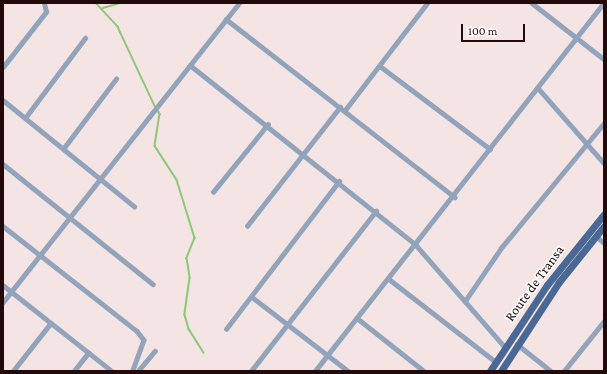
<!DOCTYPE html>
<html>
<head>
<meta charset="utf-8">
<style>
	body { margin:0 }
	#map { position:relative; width:607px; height:374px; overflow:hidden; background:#f5e4e4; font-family:"Crimson Pro",serif }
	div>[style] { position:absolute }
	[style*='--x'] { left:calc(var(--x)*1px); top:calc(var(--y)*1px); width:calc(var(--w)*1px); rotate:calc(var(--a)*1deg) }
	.stream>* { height:1.5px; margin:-0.75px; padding:0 0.75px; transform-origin:0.75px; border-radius:0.75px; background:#8dc879 }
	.minor>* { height:4.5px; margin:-2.25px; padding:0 2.25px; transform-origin:2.25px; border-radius:2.25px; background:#92a3bc }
	.primary>* { height:7px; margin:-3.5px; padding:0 3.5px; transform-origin:3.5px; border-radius:3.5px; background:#4a6895 }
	span { translate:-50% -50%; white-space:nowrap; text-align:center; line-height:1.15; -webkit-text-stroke:3px #fff; paint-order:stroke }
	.street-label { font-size:14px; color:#24090b }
	.frame { position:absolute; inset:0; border:4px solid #24090b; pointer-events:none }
	.scale { position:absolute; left:461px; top:24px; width:64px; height:18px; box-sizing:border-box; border:2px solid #24090b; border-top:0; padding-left:5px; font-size:12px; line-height:14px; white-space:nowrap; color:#24090b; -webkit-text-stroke:3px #fff; paint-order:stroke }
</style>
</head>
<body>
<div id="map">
	<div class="stream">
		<div style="--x:96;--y:3;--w:33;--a:47"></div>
		<div style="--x:118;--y:27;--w:87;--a:64.9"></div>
		<div style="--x:103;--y:8;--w:19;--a:-16"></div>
		<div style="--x:157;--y:109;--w:6;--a:59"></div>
		<div style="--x:160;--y:114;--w:32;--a:99"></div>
		<div style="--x:155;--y:146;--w:40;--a:57.1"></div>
		<div style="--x:177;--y:180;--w:61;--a:72.8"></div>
		<div style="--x:195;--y:238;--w:22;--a:112"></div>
		<div style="--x:187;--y:258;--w:20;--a:81"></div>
		<div style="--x:190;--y:278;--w:37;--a:98"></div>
		<div style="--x:185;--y:315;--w:15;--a:74"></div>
		<div style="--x:189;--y:329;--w:28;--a:58"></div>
	</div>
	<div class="minor">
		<div style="--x:532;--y:3;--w:91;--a:37.9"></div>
		<div style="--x:226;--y:19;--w:290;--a:37.9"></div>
		<div style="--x:190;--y:65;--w:289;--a:38.5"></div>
		<div style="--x:416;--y:245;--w:135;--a:48.9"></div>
		<div style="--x:380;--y:66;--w:138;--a:37"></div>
		<div style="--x:3;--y:67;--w:70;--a:-52"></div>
		<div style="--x:46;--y:12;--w:9;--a:-103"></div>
		<div style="--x:538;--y:88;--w:100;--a:48.7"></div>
		<div style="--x:3;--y:100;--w:169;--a:39"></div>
		<div style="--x:345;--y:110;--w:135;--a:-52.5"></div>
		<div style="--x:25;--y:118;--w:100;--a:-53.1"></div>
		<div style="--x:63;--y:149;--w:88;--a:-52.9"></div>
		<div style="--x:3;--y:164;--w:192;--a:38.7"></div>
		<div style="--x:213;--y:192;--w:87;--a:-51"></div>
		<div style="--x:3;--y:226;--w:170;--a:38.1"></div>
		<div style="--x:137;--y:331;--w:11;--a:52"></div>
		<div style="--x:144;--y:340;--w:33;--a:110"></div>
		<div style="--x:247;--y:226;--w:151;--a:-52"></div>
		<div style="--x:596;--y:236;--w:11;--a:41"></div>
		<div style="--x:389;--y:279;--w:135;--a:37.8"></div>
		<div style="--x:3;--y:285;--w:139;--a:38.3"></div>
		<div style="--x:252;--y:297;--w:121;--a:37.6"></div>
		<div style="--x:465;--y:301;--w:64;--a:-55.8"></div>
		<div style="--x:501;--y:248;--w:162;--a:-50.5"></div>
		<div style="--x:3;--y:302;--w:381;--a:-51.7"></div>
		<div style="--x:357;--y:318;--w:85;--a:38.3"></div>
		<div style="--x:226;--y:329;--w:186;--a:-52.6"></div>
		<div style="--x:517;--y:344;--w:43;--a:38.5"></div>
		<div style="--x:13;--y:371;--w:60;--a:-51.8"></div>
		<div style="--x:74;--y:371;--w:23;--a:-52"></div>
		<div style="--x:138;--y:371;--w:26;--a:-50"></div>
		<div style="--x:251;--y:371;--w:203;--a:-52"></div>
		<div style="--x:315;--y:371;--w:468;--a:-51.9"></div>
		<div style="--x:564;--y:371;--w:64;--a:-51.3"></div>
	</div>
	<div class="primary">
		<div style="--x:490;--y:371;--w:103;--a:-56.5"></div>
		<div style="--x:547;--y:285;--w:91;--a:-51.2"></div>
		<div style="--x:501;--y:371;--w:106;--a:-56.9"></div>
		<div style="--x:559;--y:282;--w:72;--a:-51.2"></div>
	</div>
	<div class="street-label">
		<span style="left:534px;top:283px;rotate:-54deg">Route de Transa</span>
	</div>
	<div class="frame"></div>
	<div class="scale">100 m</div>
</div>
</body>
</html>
